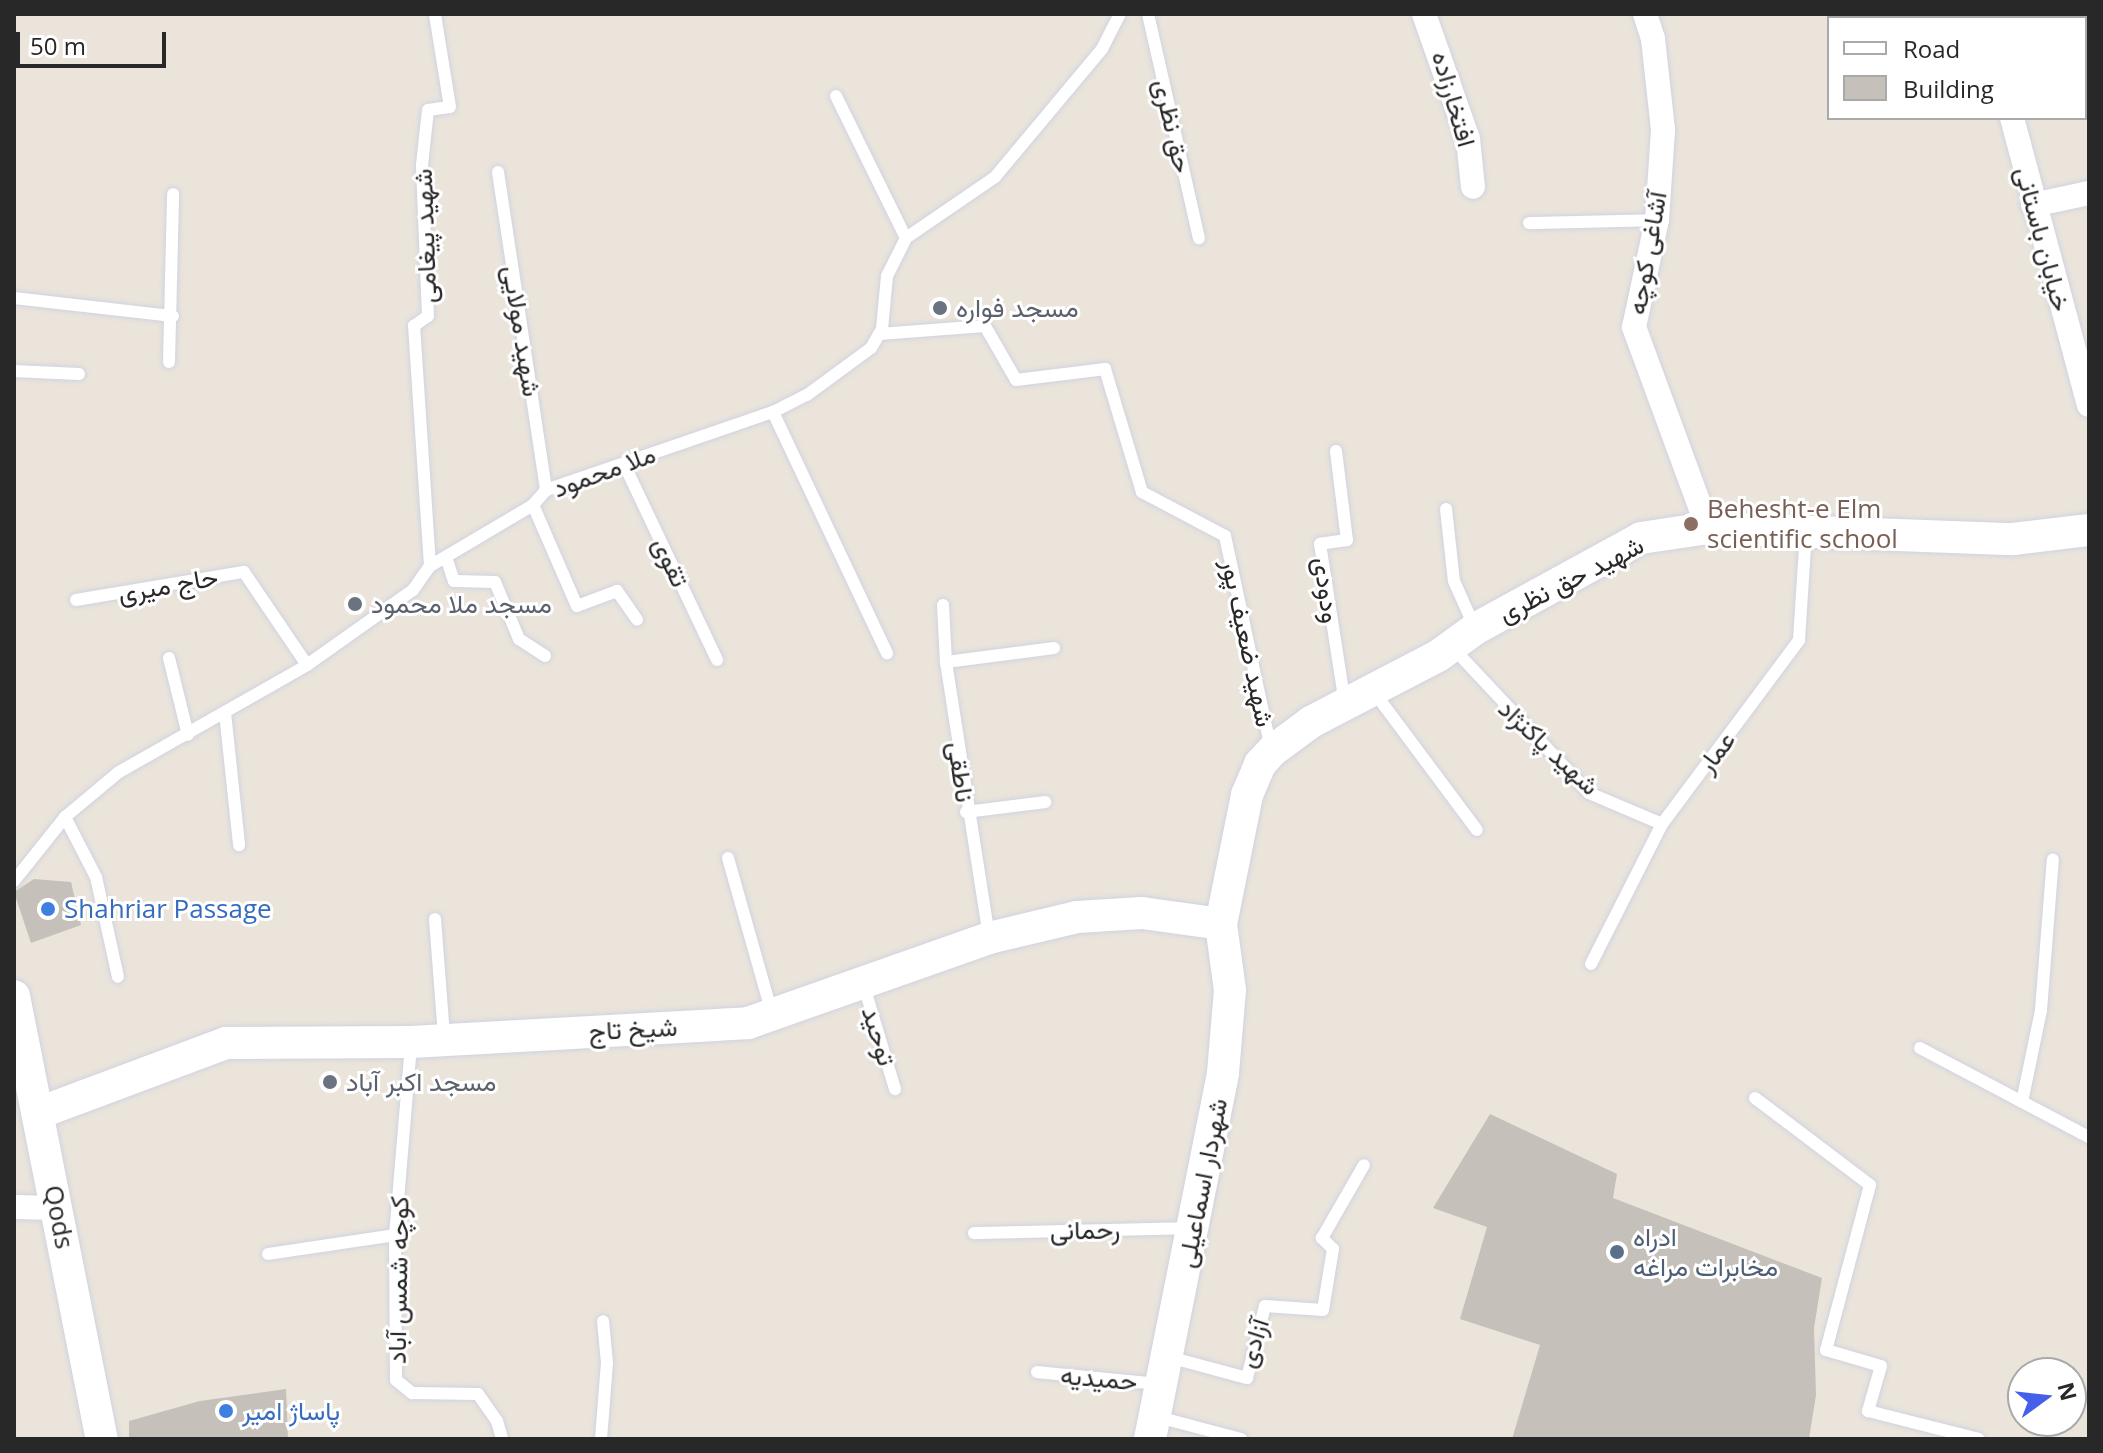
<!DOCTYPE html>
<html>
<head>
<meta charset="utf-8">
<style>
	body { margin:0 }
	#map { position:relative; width:2103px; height:1453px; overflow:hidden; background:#eae4db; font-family:"Open Sans",Vazirmatn,sans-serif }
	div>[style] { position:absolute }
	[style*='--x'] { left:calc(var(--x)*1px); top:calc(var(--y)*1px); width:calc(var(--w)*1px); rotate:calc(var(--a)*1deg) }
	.building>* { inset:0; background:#c5c0ba }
	.roads { filter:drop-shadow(0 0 2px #d0d3e0) drop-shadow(0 0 2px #d0d3e0) }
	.lane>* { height:12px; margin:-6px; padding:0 6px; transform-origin:6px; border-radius:6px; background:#fff }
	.street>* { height:24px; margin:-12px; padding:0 12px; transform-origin:12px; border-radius:12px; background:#fff }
	.secondary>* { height:32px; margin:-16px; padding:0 16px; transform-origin:16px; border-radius:16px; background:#fff }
	.dots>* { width:22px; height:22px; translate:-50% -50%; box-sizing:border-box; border:4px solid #fff; border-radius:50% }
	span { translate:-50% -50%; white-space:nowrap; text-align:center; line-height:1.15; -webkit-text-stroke:6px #fff; paint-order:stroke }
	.street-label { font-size:26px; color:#282828 }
	.worship-label { font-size:26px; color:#5b616d }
	.left { translate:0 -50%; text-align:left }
	.education-label { font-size:26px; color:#785e54 }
	.shop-label { font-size:26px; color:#366cbe }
	.service-label { font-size:26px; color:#4e5e75 }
	.frame { position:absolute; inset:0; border:16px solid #282828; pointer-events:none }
	.legend { position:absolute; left:1827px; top:16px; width:260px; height:104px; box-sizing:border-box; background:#fff; border:2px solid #a9a9a9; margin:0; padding:10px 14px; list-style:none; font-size:24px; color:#282828 }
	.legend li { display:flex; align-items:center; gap:16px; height:40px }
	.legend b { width:40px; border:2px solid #a9a9a9 }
	.north { position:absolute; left:2007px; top:1357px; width:80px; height:80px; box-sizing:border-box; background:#fff; border:2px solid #a9a9a9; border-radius:50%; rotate:75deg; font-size:22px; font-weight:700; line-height:32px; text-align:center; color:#282828 }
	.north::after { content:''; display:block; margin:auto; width:28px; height:36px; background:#465feb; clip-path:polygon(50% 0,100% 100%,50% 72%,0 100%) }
	.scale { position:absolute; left:16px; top:32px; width:150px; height:36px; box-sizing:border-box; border:4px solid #282828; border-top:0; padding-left:10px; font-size:24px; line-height:28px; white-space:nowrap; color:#282828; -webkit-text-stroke:6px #fff; paint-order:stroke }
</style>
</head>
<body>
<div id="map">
	<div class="building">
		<div style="clip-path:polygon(34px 879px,71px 882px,81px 925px,31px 943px,14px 892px)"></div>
		<div style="clip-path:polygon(1490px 1114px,1617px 1174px,1613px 1198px,1822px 1278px,1814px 1328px,1816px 1395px,1809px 1439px,1512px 1439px,1540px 1345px,1460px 1319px,1487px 1227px,1433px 1208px)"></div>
		<div style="clip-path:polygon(286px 1389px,288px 1439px,129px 1439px,129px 1421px,200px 1401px)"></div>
	</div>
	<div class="roads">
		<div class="lane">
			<div style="--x:1148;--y:14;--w:230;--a:77.2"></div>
			<div style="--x:836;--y:96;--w:158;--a:63.8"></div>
			<div style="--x:498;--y:172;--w:322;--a:81.4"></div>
			<div style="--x:1529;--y:223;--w:128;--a:-1.3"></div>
			<div style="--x:14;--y:298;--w:160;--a:6.5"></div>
			<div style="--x:879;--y:334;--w:106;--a:-4.3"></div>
			<div style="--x:985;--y:326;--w:62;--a:60.1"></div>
			<div style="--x:1016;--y:380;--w:90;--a:-7"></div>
			<div style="--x:1105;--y:369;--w:128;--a:73.3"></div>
			<div style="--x:1142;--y:492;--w:94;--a:27.9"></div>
			<div style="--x:1225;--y:536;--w:217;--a:77.8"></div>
			<div style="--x:169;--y:362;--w:168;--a:-88.6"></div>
			<div style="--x:14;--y:371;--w:65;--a:2.6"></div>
			<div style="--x:773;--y:412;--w:267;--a:64.7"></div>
			<div style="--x:1336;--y:451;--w:90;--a:83"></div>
			<div style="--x:1347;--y:540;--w:27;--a:172"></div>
			<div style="--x:1320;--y:544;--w:161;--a:81.1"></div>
			<div style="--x:624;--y:464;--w:217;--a:64.6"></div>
			<div style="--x:533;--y:505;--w:110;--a:66.5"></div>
			<div style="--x:577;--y:606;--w:43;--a:-20.6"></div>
			<div style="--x:617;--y:591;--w:35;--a:55"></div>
			<div style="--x:1446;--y:509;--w:72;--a:83.7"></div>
			<div style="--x:1454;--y:581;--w:49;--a:66"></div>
			<div style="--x:447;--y:560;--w:22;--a:72"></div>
			<div style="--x:454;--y:581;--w:41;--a:1.4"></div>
			<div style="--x:495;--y:582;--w:62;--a:67.2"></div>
			<div style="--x:519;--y:639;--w:31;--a:33"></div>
			<div style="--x:430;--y:566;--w:241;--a:-93.8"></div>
			<div style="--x:414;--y:326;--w:17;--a:-36"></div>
			<div style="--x:428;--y:316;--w:151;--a:-92.3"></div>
			<div style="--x:422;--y:165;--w:55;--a:-83.8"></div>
			<div style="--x:428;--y:110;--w:22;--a:-8"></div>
			<div style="--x:450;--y:107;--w:94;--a:-99.2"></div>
			<div style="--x:76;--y:600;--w:170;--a:-9.5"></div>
			<div style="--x:244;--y:572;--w:112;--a:55.9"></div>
			<div style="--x:943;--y:605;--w:57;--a:87"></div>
			<div style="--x:946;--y:662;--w:279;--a:81.1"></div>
			<div style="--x:1452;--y:647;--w:200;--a:46.8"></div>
			<div style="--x:1589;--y:793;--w:79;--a:23"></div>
			<div style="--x:169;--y:658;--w:79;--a:76.1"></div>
			<div style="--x:946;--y:662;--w:109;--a:-7.4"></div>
			<div style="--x:1374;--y:692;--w:172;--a:53.3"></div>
			<div style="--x:225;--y:713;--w:133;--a:83.9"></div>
			<div style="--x:966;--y:812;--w:80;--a:-7.2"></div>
			<div style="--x:65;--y:817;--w:68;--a:62.7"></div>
			<div style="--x:96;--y:877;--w:102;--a:77.6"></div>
			<div style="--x:728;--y:858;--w:161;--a:74.2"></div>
			<div style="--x:14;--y:881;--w:82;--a:-51.4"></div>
			<div style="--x:65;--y:817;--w:70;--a:-39.8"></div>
			<div style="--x:119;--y:772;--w:216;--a:-29.6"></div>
			<div style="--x:307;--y:665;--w:130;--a:-35.3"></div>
			<div style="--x:413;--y:590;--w:29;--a:-55"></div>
			<div style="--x:430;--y:566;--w:120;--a:-30.6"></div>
			<div style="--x:533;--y:505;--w:20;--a:-49"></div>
			<div style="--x:546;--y:490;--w:240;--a:-19"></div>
			<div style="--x:773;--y:412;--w:38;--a:-27"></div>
			<div style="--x:807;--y:395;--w:79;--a:-36.3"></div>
			<div style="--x:871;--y:348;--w:22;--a:-60"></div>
			<div style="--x:882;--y:329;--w:53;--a:-84.6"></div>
			<div style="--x:887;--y:276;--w:42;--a:-63.4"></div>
			<div style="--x:906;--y:238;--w:108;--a:-34.4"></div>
			<div style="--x:995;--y:177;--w:167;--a:-50.1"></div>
			<div style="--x:1102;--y:49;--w:39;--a:-63"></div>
			<div style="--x:435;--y:919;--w:118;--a:85.6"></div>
			<div style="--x:1591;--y:964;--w:157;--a:-63.1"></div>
			<div style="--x:1662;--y:824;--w:229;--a:-53.3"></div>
			<div style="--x:1799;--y:640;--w:108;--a:-86.3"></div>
			<div style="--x:863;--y:983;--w:111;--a:73.2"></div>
			<div style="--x:411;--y:1045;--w:191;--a:94.8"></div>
			<div style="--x:395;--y:1235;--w:145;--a:89.6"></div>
			<div style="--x:396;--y:1380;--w:21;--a:39"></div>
			<div style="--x:412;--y:1393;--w:66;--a:0.9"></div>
			<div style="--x:478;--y:1394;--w:33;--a:55"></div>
			<div style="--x:497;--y:1421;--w:19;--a:74"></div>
			<div style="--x:1920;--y:1048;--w:191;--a:27.8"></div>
			<div style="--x:1755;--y:1098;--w:144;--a:37.1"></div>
			<div style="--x:1870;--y:1185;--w:171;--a:104.9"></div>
			<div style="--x:1826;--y:1350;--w:57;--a:16.2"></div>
			<div style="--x:1881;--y:1366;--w:47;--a:106.1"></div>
			<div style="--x:1868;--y:1411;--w:114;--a:14.2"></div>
			<div style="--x:2022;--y:1102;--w:94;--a:-78.3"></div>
			<div style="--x:2041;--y:1010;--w:151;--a:-85.5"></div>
			<div style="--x:974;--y:1233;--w:215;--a:-1.3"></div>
			<div style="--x:268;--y:1254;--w:128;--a:-8.5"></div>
			<div style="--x:1169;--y:1357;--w:81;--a:15.1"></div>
			<div style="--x:1247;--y:1378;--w:74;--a:-76"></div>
			<div style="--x:1265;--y:1306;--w:58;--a:3.9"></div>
			<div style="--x:1323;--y:1310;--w:62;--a:-80.7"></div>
			<div style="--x:1333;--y:1249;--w:16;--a:-135"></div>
			<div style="--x:1322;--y:1238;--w:84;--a:-60.1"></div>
			<div style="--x:1037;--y:1372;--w:124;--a:5.6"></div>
			<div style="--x:1158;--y:1417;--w:86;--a:14.8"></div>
			<div style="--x:601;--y:1439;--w:76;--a:-85.5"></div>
			<div style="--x:607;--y:1363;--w:42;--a:-95.4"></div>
		</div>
		<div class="street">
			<div style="--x:1424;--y:14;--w:133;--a:70.6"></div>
			<div style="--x:1468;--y:139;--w:48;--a:84.1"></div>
			<div style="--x:1645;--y:14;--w:26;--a:72"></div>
			<div style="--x:1653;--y:39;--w:92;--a:83.7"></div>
			<div style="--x:1663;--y:130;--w:90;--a:93.8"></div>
			<div style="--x:1657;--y:220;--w:109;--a:102.1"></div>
			<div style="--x:1634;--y:327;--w:214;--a:69.8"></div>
			<div style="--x:1986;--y:14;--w:4;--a:76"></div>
			<div style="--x:2012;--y:118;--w:297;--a:75"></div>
			<div style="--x:2033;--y:205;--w:57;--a:-12.1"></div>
			<div style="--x:14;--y:1207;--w:43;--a:1.3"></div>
		</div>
		<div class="secondary">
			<div style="--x:14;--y:996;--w:452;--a:78.8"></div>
			<div style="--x:39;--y:1113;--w:200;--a:-20.5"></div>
			<div style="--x:226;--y:1043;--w:185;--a:-0.3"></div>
			<div style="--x:411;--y:1042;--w:338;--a:-3.2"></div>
			<div style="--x:748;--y:1023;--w:256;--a:-19.4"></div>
			<div style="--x:989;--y:938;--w:90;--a:-13.4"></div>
			<div style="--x:1077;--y:917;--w:65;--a:-3.5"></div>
			<div style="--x:1142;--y:913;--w:80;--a:7.9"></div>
			<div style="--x:1150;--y:1439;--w:373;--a:-78.7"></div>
			<div style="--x:1223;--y:1073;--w:83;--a:-85.2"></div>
			<div style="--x:1230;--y:990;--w:67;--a:-97.8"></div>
			<div style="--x:1221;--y:924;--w:132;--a:-78.6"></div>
			<div style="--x:1247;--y:795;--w:34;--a:-67"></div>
			<div style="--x:1260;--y:764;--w:18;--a:-47"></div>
			<div style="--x:1272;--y:751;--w:49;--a:-36.6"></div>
			<div style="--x:1311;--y:722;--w:143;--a:-27.5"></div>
			<div style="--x:1438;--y:656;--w:46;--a:-36.1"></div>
			<div style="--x:1475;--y:629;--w:189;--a:-28.7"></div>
			<div style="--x:1641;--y:538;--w:68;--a:-8.5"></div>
			<div style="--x:1708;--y:528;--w:305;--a:2.1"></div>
			<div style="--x:2013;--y:539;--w:77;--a:-6.8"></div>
		</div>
	</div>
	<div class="dots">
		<div style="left:940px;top:308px;background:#6b7280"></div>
		<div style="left:1691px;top:524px;background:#8d6e63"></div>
		<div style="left:355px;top:604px;background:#6b7280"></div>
		<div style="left:48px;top:909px;background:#3f7fe0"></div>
		<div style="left:330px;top:1082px;background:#6b7280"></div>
		<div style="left:1617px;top:1252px;background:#5c6f8a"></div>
		<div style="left:226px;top:1411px;background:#3f7fe0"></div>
	</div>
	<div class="street-label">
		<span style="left:1454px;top:99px;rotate:74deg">افتخارزاده</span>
		<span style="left:1173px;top:126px;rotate:77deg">حق نظری</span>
		<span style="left:425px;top:236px;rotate:-92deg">شهید پیغامی</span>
		<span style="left:2043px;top:239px;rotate:75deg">خیابان باستانی</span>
		<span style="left:1647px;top:253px;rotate:-80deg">آشاغی کوچه</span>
		<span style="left:522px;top:331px;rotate:81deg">شهید مولایی</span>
		<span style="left:604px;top:471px;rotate:-20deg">ملا محمود</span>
		<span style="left:671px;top:562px;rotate:65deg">تقوی</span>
		<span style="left:1571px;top:579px;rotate:-27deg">شهید حق نظری</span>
		<span style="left:168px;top:585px;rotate:-10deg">حاج میری</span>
		<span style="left:1327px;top:590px;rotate:82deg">ودودی</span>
		<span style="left:1248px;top:643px;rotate:78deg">شهید ضعیف پور</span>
		<span style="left:1549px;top:747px;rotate:43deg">شهید پاکنژاد</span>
		<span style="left:1716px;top:752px;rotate:-53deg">عمار</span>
		<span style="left:961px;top:772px;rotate:82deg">ناطقی</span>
		<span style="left:633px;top:1029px;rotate:-3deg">شیخ تاج</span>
		<span style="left:879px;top:1036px;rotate:73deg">توحید</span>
		<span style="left:1202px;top:1183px;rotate:-79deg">شهردار اسماعیلی</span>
		<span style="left:59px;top:1217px;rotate:79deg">Qods</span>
		<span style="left:1085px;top:1230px;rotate:-1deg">رحمانی</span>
		<span style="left:398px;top:1280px;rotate:-89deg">کوچه شمس آباد</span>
		<span style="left:1253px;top:1343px;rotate:-72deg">آزادی</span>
		<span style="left:1099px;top:1378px;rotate:5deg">حمیدیه</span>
	</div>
	<div class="worship-label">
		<span class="left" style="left:956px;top:308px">مسجد فواره</span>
		<span class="left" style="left:371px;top:604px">مسجد ملا محمود</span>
		<span class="left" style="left:346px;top:1082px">مسجد اکبر آباد</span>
	</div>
	<div class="education-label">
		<span class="left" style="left:1707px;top:524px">Behesht-e Elm<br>scientific school</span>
	</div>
	<div class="shop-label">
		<span class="left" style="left:64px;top:909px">Shahriar Passage</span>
		<span class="left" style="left:242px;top:1411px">پاساژ امیر</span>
	</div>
	<div class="service-label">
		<span class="left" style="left:1633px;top:1252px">ادراه<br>مخابرات مراغه</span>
	</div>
	<div class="frame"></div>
	<ul class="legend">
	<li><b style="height:10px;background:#fff"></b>Road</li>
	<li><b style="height:22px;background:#c5c0ba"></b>Building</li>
	</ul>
	<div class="north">N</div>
	<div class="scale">50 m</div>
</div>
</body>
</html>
